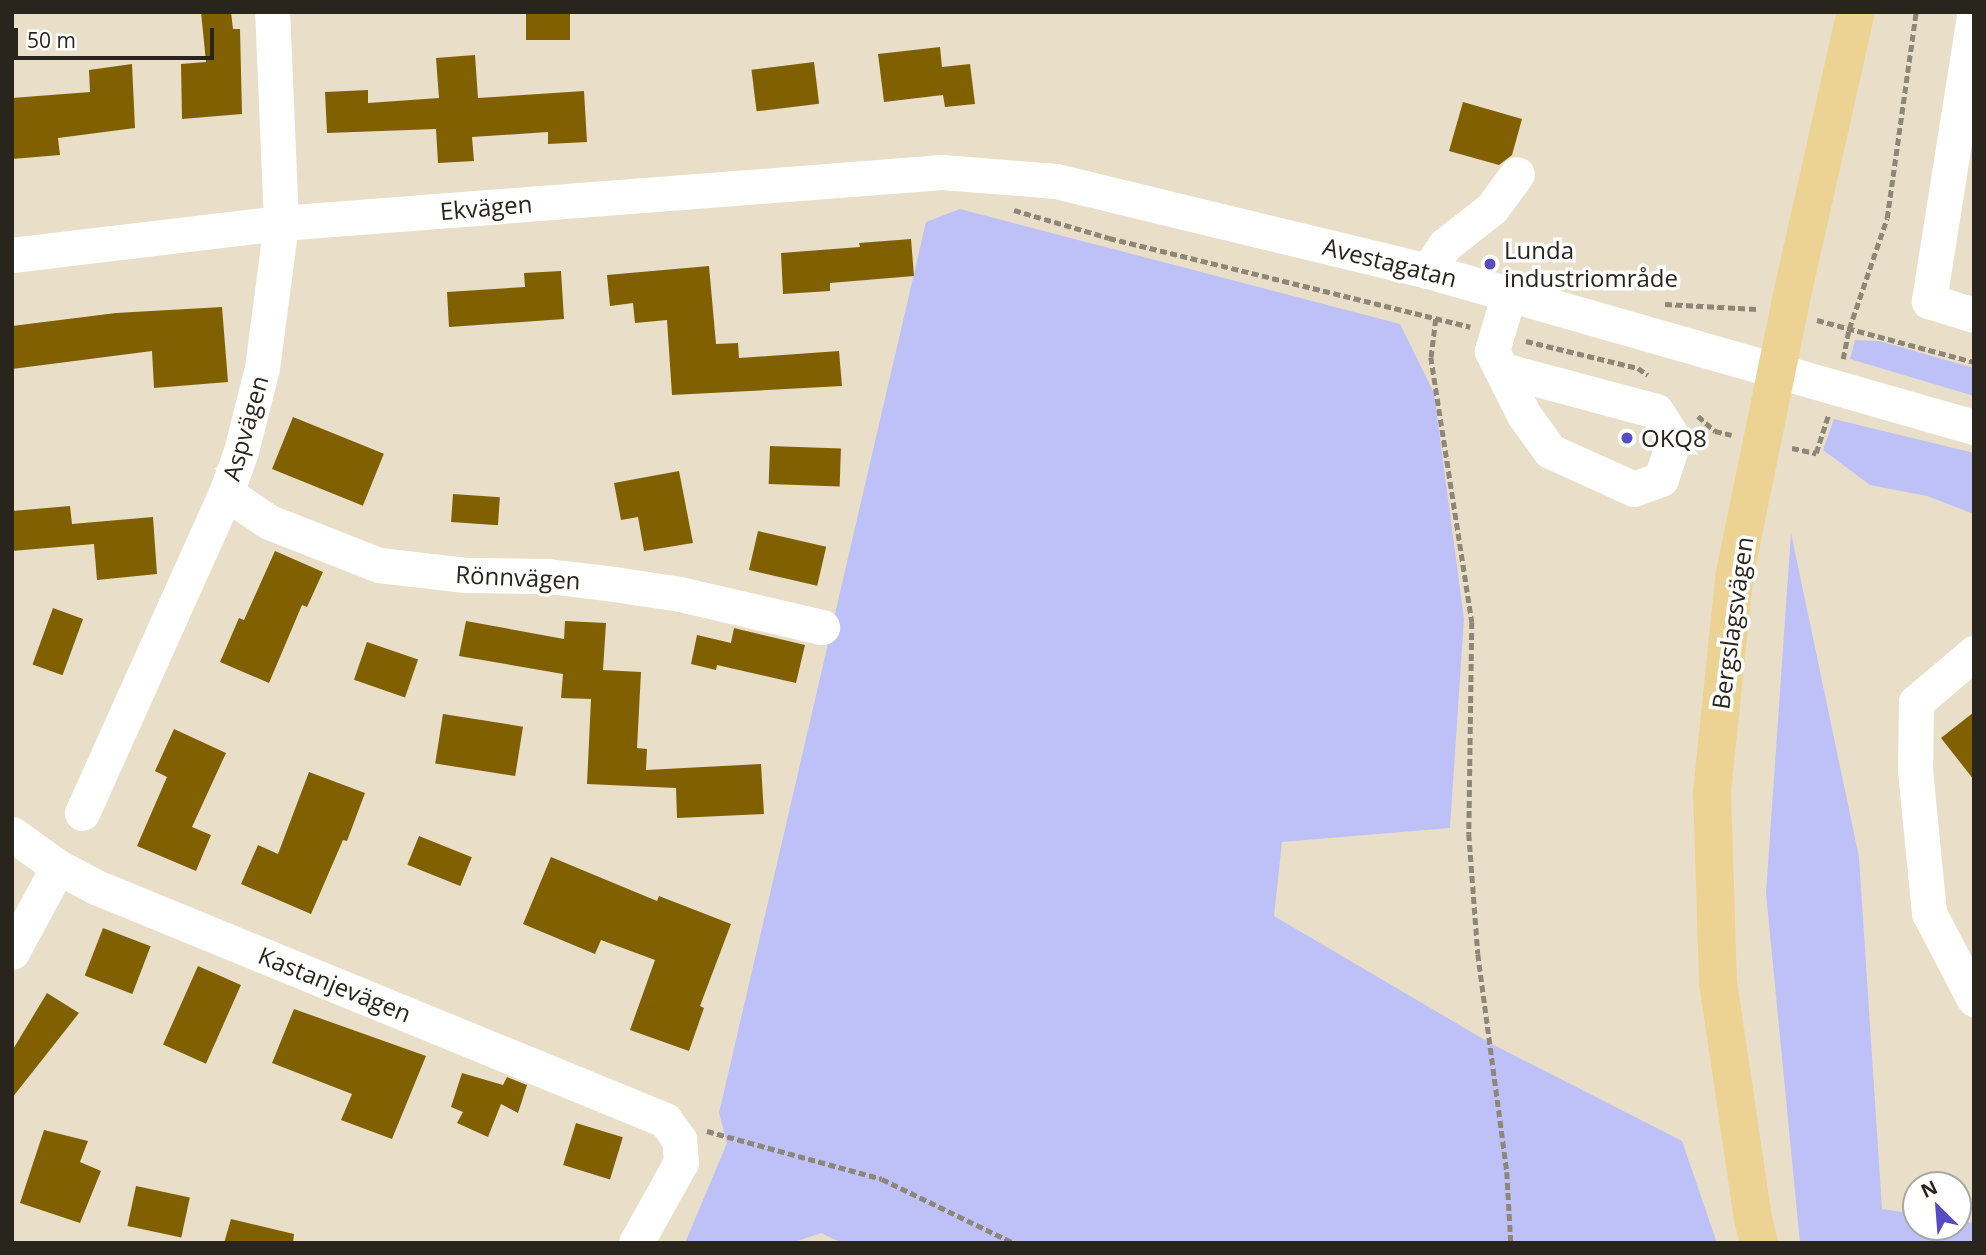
<!DOCTYPE html>
<html>
<head>
<meta charset="utf-8">
<style>
	body { margin:0 }
	#map { position:relative; width:1986px; height:1255px; overflow:hidden; background:#e9dfc9; font-family:"Open Sans",sans-serif }
	div>[style] { position:absolute }
	[style*='--x'] { left:calc(var(--x)*1px); top:calc(var(--y)*1px); width:calc(var(--w)*1px); rotate:calc(var(--a)*1deg) }
	.green>* { inset:0; background:#bec1f7 }
	.building>* { inset:0; background:#816002; transform-origin:0 0 }
	.path>* { height:4.5px; margin-top:-2.25px; transform-origin:0; background:repeating-linear-gradient(90deg,#8e8777 0 7px,transparent 0 10.5px) }
	.minor>* { height:35px; margin:-17.5px; padding:0 17.5px; transform-origin:17.5px; border-radius:17.5px; background:#fff }
	.major>* { height:38px; margin:-19px; padding:0 19px; transform-origin:19px; border-radius:19px; background:#edd393 }
	.dots>* { width:19px; height:19px; translate:-50% -50%; box-sizing:border-box; border:4px solid #fff; border-radius:50% }
	span { translate:-50% -50%; white-space:nowrap; text-align:center; line-height:1.15; -webkit-text-stroke:7px #fff; paint-order:stroke }
	.street-label { font-size:24px; color:#29251d }
	.poi-label { font-size:24px; color:#29251d }
	.left { translate:0 -50%; text-align:left }
	.frame { position:absolute; inset:0; border:14px solid #29251d; pointer-events:none }
	.north { position:absolute; left:1902px; top:1171px; width:70px; height:70px; box-sizing:border-box; background:#fff; border:2px solid #a9a8a5; border-radius:50%; rotate:335deg; font-size:19px; font-weight:700; line-height:28px; text-align:center; color:#29251d }
	.north::after { content:''; display:block; margin:auto; width:24px; height:32px; background:#574cc3; clip-path:polygon(50% 0,100% 100%,50% 72%,0 100%) }
	.scale { position:absolute; left:14px; top:28px; width:200px; height:32px; box-sizing:border-box; border:4px solid #29251d; border-top:0; padding-left:9px; font-size:21px; line-height:24px; white-space:nowrap; color:#29251d; -webkit-text-stroke:5px #fff; paint-order:stroke }
</style>
</head>
<body>
<div id="map">
	<div class="green">
		<div style="clip-path:polygon(960px 209px,1400px 324px,1434px 393px,1464px 619px,1450px 828px,1282px 842px,1274px 916px,1490px 1043px,1682px 1141px,1717px 1243px,842px 1243px,821px 1233px,792px 1243px,685px 1243px,727px 1143px,719px 1113px,926px 222px)"></div>
		<div style="clip-path:polygon(1855px 340px,1879px 341px,1974px 368px,1974px 396px,1850px 359px)"></div>
		<div style="clip-path:polygon(1834px 419px,1974px 453px,1974px 514px,1927px 496px,1870px 485px,1823px 450px)"></div>
		<div style="clip-path:polygon(1791px 533px,1859px 857px,1882px 1209px,1916px 1214px,1916px 1227px,1958px 1227px,1958px 1220px,1974px 1223px,1974px 1243px,1800px 1243px,1766px 893px)"></div>
	</div>
	<div class="building">
		<div style="clip-path:polygon(201px 12px,231px 12px,233px 29px,240px 29px,242px 114px,182px 119px,181px 64px,206px 62px)"></div>
		<div style="left:526px;top:12px;width:44px;height:28px"></div>
		<div style="clip-path:polygon(940px 47px,942px 67px,970px 64px,975px 104px,945px 107px,943px 95px,884px 102px,878px 54px)"></div>
		<div style="clip-path:polygon(475px 55px,478px 98px,584px 91px,587px 142px,548px 144px,548px 132px,472px 137px,474px 161px,438px 163px,436px 129px,327px 133px,325px 92px,368px 90px,368px 103px,439px 98px,436px 58px)"></div>
		<div style="left:814px;top:62px;width:42px;height:63px;rotate:83deg"></div>
		<div style="clip-path:polygon(132px 64px,135px 128px,58px 138px,60px 155px,12px 159px,12px 98px,90px 92px,89px 70px)"></div>
		<div style="clip-path:polygon(1463px 102px,1522px 119px,1512px 155px,1499px 165px,1449px 151px)"></div>
		<div style="clip-path:polygon(911px 239px,914px 276px,830px 283px,830px 291px,783px 294px,781px 253px,860px 247px,859px 243px)"></div>
		<div style="clip-path:polygon(709px 266px,716px 344px,738px 343px,739px 358px,839px 351px,842px 386px,672px 395px,667px 320px,635px 323px,633px 303px,610px 306px,607px 275px)"></div>
		<div style="clip-path:polygon(561px 271px,564px 319px,449px 327px,447px 292px,525px 287px,524px 273px)"></div>
		<div style="clip-path:polygon(222px 307px,228px 382px,154px 388px,152px 351px,12px 369px,12px 326px,116px 313px)"></div>
		<div style="left:293px;top:417px;width:98px;height:56px;rotate:22deg"></div>
		<div style="left:770px;top:446px;width:71px;height:38px;rotate:2deg"></div>
		<div style="clip-path:polygon(679px 471px,693px 543px,644px 551px,638px 517px,621px 520px,614px 483px)"></div>
		<div style="left:453px;top:494px;width:47px;height:28px;rotate:4deg"></div>
		<div style="clip-path:polygon(70px 506px,72px 524px,153px 517px,157px 574px,97px 580px,94px 544px,12px 551px,12px 511px)"></div>
		<div style="left:758px;top:531px;width:70px;height:40px;rotate:13deg"></div>
		<div style="clip-path:polygon(275px 551px,323px 572px,307px 607px,302px 605px,269px 683px,220px 662px,239px 618px,244px 620px)"></div>
		<div style="left:53px;top:608px;width:32px;height:60px;rotate:20deg"></div>
		<div style="clip-path:polygon(466px 621px,564px 639px,565px 621px,606px 623px,603px 670px,641px 672px,637px 748px,647px 749px,646px 770px,761px 764px,764px 814px,677px 818px,676px 788px,587px 784px,591px 699px,561px 698px,563px 674px,459px 656px)"></div>
		<div style="clip-path:polygon(734px 628px,805px 645px,796px 683px,717px 665px,716px 670px,691px 664px,697px 635px,731px 643px)"></div>
		<div style="left:367px;top:642px;width:54px;height:40px;rotate:19deg"></div>
		<div style="clip-path:polygon(1974px 712px,1974px 780px,1941px 738px)"></div>
		<div style="left:443px;top:714px;width:81px;height:50px;rotate:9deg"></div>
		<div style="clip-path:polygon(174px 729px,226px 753px,192px 827px,211px 835px,196px 871px,137px 846px,167px 777px,155px 771px)"></div>
		<div style="clip-path:polygon(309px 772px,365px 793px,347px 841px,343px 840px,311px 914px,241px 884px,258px 845px,278px 854px)"></div>
		<div style="left:419px;top:836px;width:57px;height:31px;rotate:22deg"></div>
		<div style="clip-path:polygon(551px 857px,657px 901px,659px 896px,731px 924px,700px 1006px,704px 1008px,689px 1051px,630px 1030px,655px 960px,601px 940px,595px 954px,523px 924px)"></div>
		<div style="left:103px;top:928px;width:51px;height:51px;rotate:21deg"></div>
		<div style="left:198px;top:966px;width:47px;height:86px;rotate:24deg"></div>
		<div style="clip-path:polygon(47px 993px,79px 1013px,12px 1098px,12px 1051px)"></div>
		<div style="clip-path:polygon(294px 1009px,426px 1056px,392px 1139px,341px 1120px,352px 1094px,272px 1063px)"></div>
		<div style="clip-path:polygon(462px 1073px,503px 1085px,507px 1077px,527px 1085px,518px 1113px,501px 1104px,488px 1137px,457px 1123px,463px 1112px,451px 1107px)"></div>
		<div style="left:576px;top:1123px;width:49px;height:44px;rotate:17deg"></div>
		<div style="clip-path:polygon(44px 1130px,88px 1141px,80px 1162px,101px 1171px,80px 1223px,20px 1203px)"></div>
		<div style="left:136px;top:1186px;width:55px;height:41px;rotate:12deg"></div>
		<div style="clip-path:polygon(231px 1219px,294px 1234px,293px 1243px,224px 1243px)"></div>
	</div>
	<div class="path">
		<div style="--x:1014;--y:210;--w:99;--a:16.4"></div>
		<div style="--x:1109;--y:238;--w:372;--a:13.8"></div>
		<div style="--x:1665;--y:304;--w:92;--a:3.1"></div>
		<div style="--x:1436;--y:319;--w:38;--a:97"></div>
		<div style="--x:1431;--y:357;--w:268;--a:81.2"></div>
		<div style="--x:1472;--y:622;--w:212;--a:90.8"></div>
		<div style="--x:1469;--y:834;--w:120;--a:85.7"></div>
		<div style="--x:1478;--y:954;--w:220;--a:82.4"></div>
		<div style="--x:1507;--y:1172;--w:71;--a:86.8"></div>
		<div style="--x:1817;--y:320;--w:163;--a:15"></div>
		<div style="--x:1526;--y:341;--w:115;--a:13.6"></div>
		<div style="--x:1638;--y:368;--w:12;--a:35"></div>
		<div style="--x:1843;--y:359;--w:31;--a:-79"></div>
		<div style="--x:1849;--y:329;--w:117;--a:-71.1"></div>
		<div style="--x:1887;--y:218;--w:208;--a:-82"></div>
		<div style="--x:1698;--y:416;--w:23;--a:41"></div>
		<div style="--x:1715;--y:431;--w:17;--a:13"></div>
		<div style="--x:1792;--y:448;--w:25;--a:12"></div>
		<div style="--x:1816;--y:453;--w:40;--a:-72"></div>
		<div style="--x:707;--y:1131;--w:181;--a:15.3"></div>
		<div style="--x:882;--y:1179;--w:147;--a:25.9"></div>
	</div>
	<div class="minor">
		<div style="--x:1974;--y:16;--w:289;--a:99"></div>
		<div style="--x:1929;--y:301;--w:47;--a:17.3"></div>
		<div style="--x:12;--y:255;--w:271;--a:-6.8"></div>
		<div style="--x:281;--y:223;--w:663;--a:-4.41"></div>
		<div style="--x:942;--y:172;--w:114;--a:4.5"></div>
		<div style="--x:1056;--y:181;--w:383;--a:13.6"></div>
		<div style="--x:1428;--y:271;--w:568;--a:15.95"></div>
		<div style="--x:1428;--y:271;--w:31;--a:-57"></div>
		<div style="--x:1445;--y:245;--w:60;--a:-38.2"></div>
		<div style="--x:1492;--y:208;--w:42;--a:-53.7"></div>
		<div style="--x:1503;--y:370;--w:158;--a:15"></div>
		<div style="--x:1656;--y:411;--w:33;--a:57"></div>
		<div style="--x:1674;--y:439;--w:42;--a:108"></div>
		<div style="--x:1661;--y:479;--w:29;--a:160"></div>
		<div style="--x:1634;--y:489;--w:92;--a:-155.7"></div>
		<div style="--x:1550;--y:451;--w:44;--a:-125.8"></div>
		<div style="--x:1524;--y:415;--w:72;--a:-116.6"></div>
		<div style="--x:1492;--y:351;--w:60;--a:-73.7"></div>
		<div style="--x:226;--y:493;--w:52;--a:34"></div>
		<div style="--x:269;--y:522;--w:118;--a:21.4"></div>
		<div style="--x:379;--y:565;--w:87;--a:6.6"></div>
		<div style="--x:465;--y:575;--w:83;--a:0.7"></div>
		<div style="--x:548;--y:576;--w:66;--a:6.9"></div>
		<div style="--x:614;--y:584;--w:67;--a:8.6"></div>
		<div style="--x:680;--y:594;--w:146;--a:13.1"></div>
		<div style="--x:1974;--y:653;--w:76;--a:139.8"></div>
		<div style="--x:1916;--y:702;--w:68;--a:90.8"></div>
		<div style="--x:1915;--y:770;--w:144;--a:84.4"></div>
		<div style="--x:1929;--y:913;--w:97;--a:62.4"></div>
		<div style="--x:82;--y:813;--w:351;--a:-65.8"></div>
		<div style="--x:226;--y:493;--w:45;--a:-70.3"></div>
		<div style="--x:241;--y:451;--w:86;--a:-75.8"></div>
		<div style="--x:262;--y:368;--w:146;--a:-82.5"></div>
		<div style="--x:281;--y:223;--w:211;--a:-92.4"></div>
		<div style="--x:12;--y:834;--w:57;--a:35.7"></div>
		<div style="--x:58;--y:867;--w:43;--a:27.8"></div>
		<div style="--x:96;--y:887;--w:615;--a:22.27"></div>
		<div style="--x:665;--y:1120;--w:24;--a:54"></div>
		<div style="--x:679;--y:1139;--w:23;--a:85"></div>
		<div style="--x:681;--y:1162;--w:93;--a:119.1"></div>
		<div style="--x:12;--y:952;--w:97;--a:-61.6"></div>
	</div>
	<div class="major">
		<div style="--x:1759;--y:1243;--w:25;--a:-104"></div>
		<div style="--x:1753;--y:1219;--w:240;--a:-98.4"></div>
		<div style="--x:1718;--y:982;--w:190;--a:-91.8"></div>
		<div style="--x:1712;--y:792;--w:215;--a:-84.1"></div>
		<div style="--x:1734;--y:578;--w:280;--a:-78.4"></div>
		<div style="--x:1790;--y:304;--w:299;--a:-77.3"></div>
	</div>
	<div class="dots">
		<div style="left:1490px;top:264px;background:#574cc3"></div>
		<div style="left:1627px;top:438px;background:#574cc3"></div>
	</div>
	<div class="street-label">
		<span style="left:486px;top:207px;rotate:-5deg">Ekvägen</span>
		<span style="left:1390px;top:262px;rotate:14deg">Avestagatan</span>
		<span style="left:245px;top:428px;rotate:-74deg">Aspvägen</span>
		<span style="left:518px;top:577px;rotate:3deg">Rönnvägen</span>
		<span style="left:1732px;top:623px;rotate:-82deg">Bergslagsvägen</span>
		<span style="left:335px;top:984px;rotate:22deg">Kastanjevägen</span>
	</div>
	<div class="poi-label">
		<span class="left" style="left:1504px;top:264px">Lunda<br>industriområde</span>
		<span class="left" style="left:1641px;top:438px">OKQ8</span>
	</div>
	<div class="frame"></div>
	<div class="north">N</div>
	<div class="scale">50 m</div>
</div>
</body>
</html>
